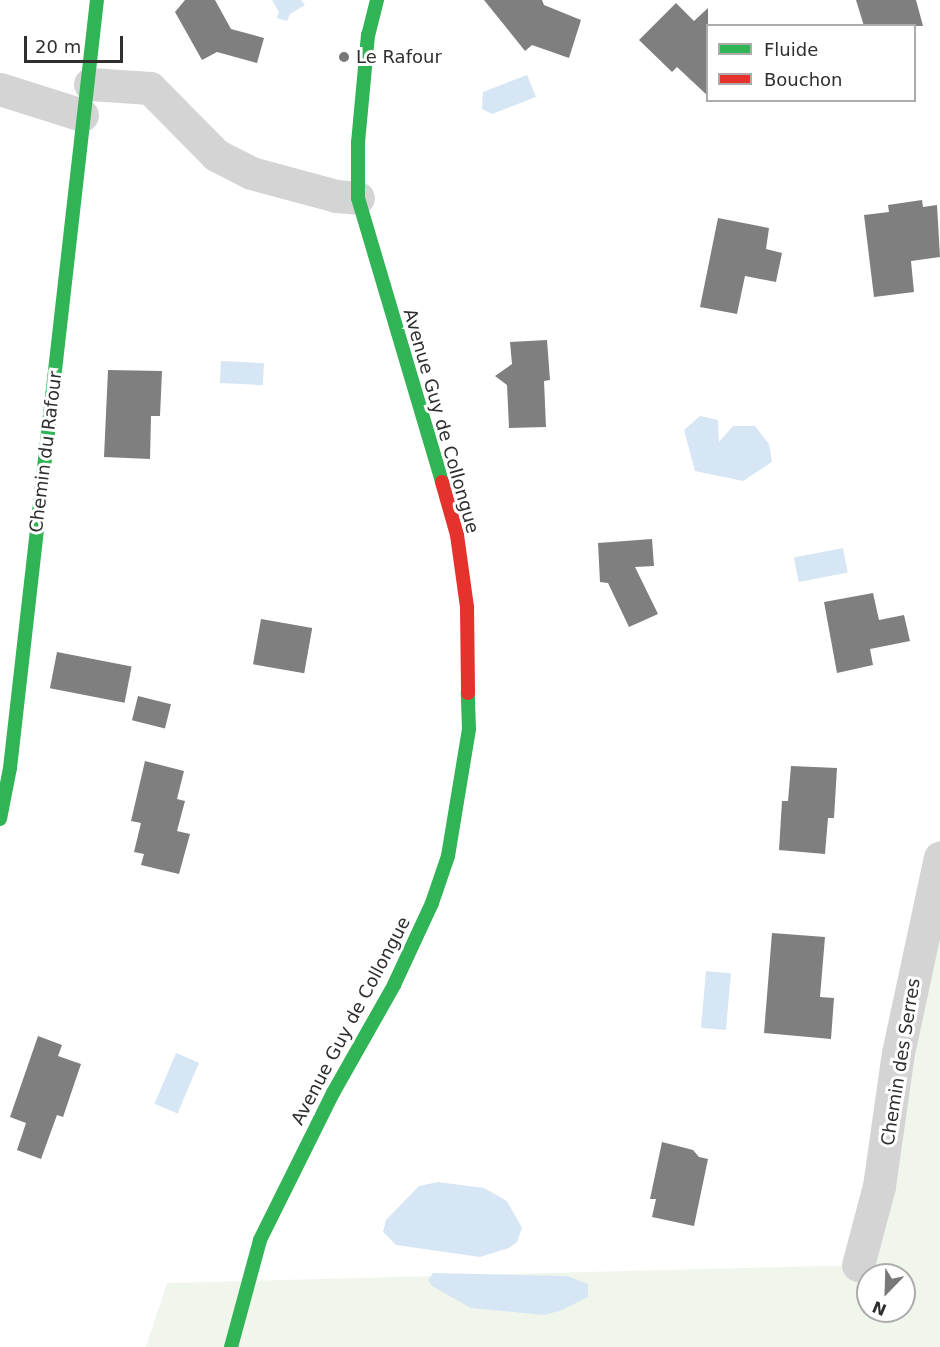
<!DOCTYPE html>
<html>
<head>
<meta charset="utf-8">
<style>
	body { margin:0 }
	#map { position:relative; width:940px; height:1347px; overflow:hidden; background:#fff; font-family:"DejaVu Sans",sans-serif }
	div>[style] { position:absolute }
	[style*='--x'] { left:calc(var(--x)*1px); top:calc(var(--y)*1px); width:calc(var(--w)*1px); rotate:calc(var(--a)*1deg) }
	.green>* { inset:0; background:#f0f6ec }
	.water>* { inset:0; background:#d7e6f4; transform-origin:0 0 }
	.building>* { inset:0; background:#7f7f7f; transform-origin:0 0 }
	.street>* { height:33px; margin:-16.5px; padding:0 16.5px; transform-origin:16.5px; border-radius:16.5px; background:#d4d4d4 }
	.fast>* { height:14px; margin:-7px; padding:0 7px; transform-origin:7px; border-radius:7px; background:#30b455 }
	.jam>* { height:14px; margin:-7px; padding:0 7px; transform-origin:7px; border-radius:7px; background:#e5322d }
	.dots>* { width:16px; height:16px; translate:-50% -50%; box-sizing:border-box; border:3px solid #fff; border-radius:50% }
	span { translate:-50% -50%; white-space:nowrap; text-align:center; line-height:1.15; -webkit-text-stroke:6px #fff; paint-order:stroke }
	.poi-label { font-size:18px; color:#2f2f2f }
	.left { translate:0 -50%; text-align:left }
	.street-label { font-size:18px; color:#2f2f2f }
	.legend { position:absolute; left:706px; top:24px; width:210px; height:78px; box-sizing:border-box; background:#fff; border:2px solid #acacac; margin:0; padding:8px 10px; list-style:none; font-size:18px; color:#2f2f2f }
	.legend li { display:flex; align-items:center; gap:12px; height:30px }
	.legend b { width:30px; border:2px solid #acacac }
	.north { position:absolute; left:856px; top:1263px; width:60px; height:60px; box-sizing:border-box; background:#fff; border:2px solid #acacac; border-radius:50%; rotate:203deg; font-size:16px; font-weight:700; line-height:24px; text-align:center; color:#2f2f2f }
	.north::after { content:''; display:block; margin:auto; width:21px; height:27px; background:#787878; clip-path:polygon(50% 0,100% 100%,50% 72%,0 100%) }
	.scale { position:absolute; left:24px; top:36px; width:99px; height:27px; box-sizing:border-box; border:3px solid #2f2f2f; border-top:0; padding-left:8px; font-size:18px; line-height:21px; white-space:nowrap; color:#2f2f2f; -webkit-text-stroke:4px #fff; paint-order:stroke }
</style>
</head>
<body>
<div id="map">
	<div class="green">
		<div style="clip-path:polygon(evenodd,940px 857px,940px 1347px,146px 1347px,167px 1283px,857px 1265px,940px 857px,868px 1275px,904px 1275px,904px 1311px,868px 1311px,868px 1275px)"></div>
	</div>
	<div class="water">
		<div style="clip-path:polygon(272px 0,301px 0,305px 5px,290px 14px,287px 21px,277px 18px,279px 12px)"></div>
		<div style="clip-path:polygon(527px 75px,536px 97px,492px 114px,482px 109px,483px 92px)"></div>
		<div style="left:221px;top:361px;width:43px;height:22px;rotate:3deg"></div>
		<div style="clip-path:polygon(700px 416px,718px 420px,719px 442px,733px 426px,755px 426px,769px 444px,772px 462px,743px 481px,695px 471px,684px 430px)"></div>
		<div style="left:843px;top:548px;width:25px;height:50px;rotate:79deg"></div>
		<div style="left:706px;top:971px;width:25px;height:57px;rotate:5deg"></div>
		<div style="left:176px;top:1053px;width:25px;height:55px;rotate:23deg"></div>
		<div style="clip-path:polygon(438px 1182px,484px 1188px,507px 1201px,522px 1228px,517px 1242px,509px 1248px,480px 1257px,396px 1245px,383px 1232px,386px 1220px,419px 1186px)"></div>
		<div style="clip-path:polygon(433px 1273px,567px 1276px,588px 1284px,588px 1297px,560px 1311px,543px 1315px,471px 1308px,432px 1286px,428px 1280px)"></div>
	</div>
	<div class="building">
		<div style="clip-path:polygon(185px 0,215px 0,231px 29px,264px 38px,257px 63px,217px 52px,202px 60px,175px 12px)"></div>
		<div style="clip-path:polygon(484px 0,542px 0,544px 5px,581px 20px,569px 58px,532px 45px,525px 51px)"></div>
		<div style="clip-path:polygon(856px 0,916px 0,923px 26px,864px 26px)"></div>
		<div style="clip-path:polygon(676px 3px,694px 21px,708px 8px,708px 96px,677px 67px,672px 72px,639px 40px)"></div>
		<div style="clip-path:polygon(922px 200px,923px 207px,937px 205px,940px 257px,911px 261px,914px 292px,874px 297px,864px 215px,889px 212px,888px 205px)"></div>
		<div style="clip-path:polygon(718px 218px,769px 228px,766px 249px,782px 253px,776px 282px,745px 276px,737px 314px,700px 307px)"></div>
		<div style="clip-path:polygon(547px 340px,550px 380px,544px 381px,546px 427px,509px 428px,507px 385px,495px 376px,512px 364px,510px 342px)"></div>
		<div style="clip-path:polygon(108px 370px,162px 371px,160px 416px,151px 416px,150px 459px,104px 457px)"></div>
		<div style="clip-path:polygon(652px 539px,654px 566px,635px 567px,658px 614px,629px 627px,608px 583px,600px 582px,598px 543px)"></div>
		<div style="clip-path:polygon(873px 593px,879px 620px,904px 615px,910px 641px,870px 649px,873px 665px,837px 673px,824px 602px)"></div>
		<div style="left:261px;top:619px;width:52px;height:46px;rotate:10deg"></div>
		<div style="left:57px;top:652px;width:76px;height:37px;rotate:11deg"></div>
		<div style="left:138px;top:696px;width:34px;height:25px;rotate:14deg"></div>
		<div style="clip-path:polygon(145px 761px,184px 771px,177px 799px,185px 801px,177px 831px,190px 834px,179px 874px,141px 865px,144px 854px,134px 852px,141px 823px,131px 821px)"></div>
		<div style="clip-path:polygon(791px 766px,837px 768px,834px 818px,828px 818px,825px 854px,779px 850px,782px 801px,788px 801px)"></div>
		<div style="clip-path:polygon(772px 933px,825px 937px,820px 997px,834px 998px,831px 1039px,764px 1033px)"></div>
		<div style="clip-path:polygon(38px 1036px,62px 1045px,58px 1056px,81px 1064px,63px 1117px,57px 1115px,41px 1159px,17px 1150px,26px 1123px,10px 1117px)"></div>
		<div style="clip-path:polygon(662px 1142px,693px 1150px,699px 1157px,708px 1159px,694px 1226px,652px 1217px,656px 1199px,650px 1199px)"></div>
	</div>
	<div class="street">
		<div style="--x:90;--y:84;--w:60;--a:3.8"></div>
		<div style="--x:150;--y:88;--w:94;--a:45.4"></div>
		<div style="--x:216;--y:155;--w:39;--a:27"></div>
		<div style="--x:251;--y:173;--w:88;--a:15.1"></div>
		<div style="--x:336;--y:196;--w:22;--a:5"></div>
		<div style="--x:0;--y:89;--w:86;--a:17.6"></div>
		<div style="--x:858;--y:1265;--w:82;--a:-75.1"></div>
		<div style="--x:879;--y:1186;--w:134;--a:-81.9"></div>
		<div style="--x:898;--y:1053;--w:200;--a:-77.9"></div>
	</div>
	<div class="fast">
		<div style="--x:377;--y:0;--w:36;--a:104"></div>
		<div style="--x:368;--y:35;--w:107;--a:95.3"></div>
		<div style="--x:358;--y:142;--w:56;--a:90"></div>
		<div style="--x:358;--y:198;--w:296;--a:73.5"></div>
		<div style="--x:0;--y:819;--w:52;--a:-78.9"></div>
		<div style="--x:10;--y:768;--w:773;--a:-83.54"></div>
		<div style="--x:231;--y:1347;--w:111;--a:-74.8"></div>
		<div style="--x:260;--y:1240;--w:164;--a:-63.6"></div>
		<div style="--x:333;--y:1093;--w:124;--a:-60.5"></div>
		<div style="--x:394;--y:985;--w:90;--a:-65.1"></div>
		<div style="--x:432;--y:903;--w:50;--a:-71.2"></div>
		<div style="--x:448;--y:856;--w:129;--a:-80.6"></div>
		<div style="--x:469;--y:729;--w:36;--a:-92"></div>
	</div>
	<div class="jam">
		<div style="--x:442;--y:482;--w:55;--a:74.2"></div>
		<div style="--x:457;--y:535;--w:73;--a:82.1"></div>
		<div style="--x:467;--y:607;--w:86;--a:89.3"></div>
	</div>
	<div class="dots">
		<div style="left:344px;top:57px;background:#787878"></div>
	</div>
	<div class="poi-label">
		<span class="left" style="left:356px;top:57px">Le Rafour</span>
	</div>
	<div class="street-label">
		<span style="left:441px;top:421px;rotate:74deg">Avenue Guy de Collongue</span>
		<span style="left:46px;top:452px;rotate:-83deg">Chemin du Rafour</span>
		<span style="left:351px;top:1021px;rotate:-62deg">Avenue Guy de Collongue</span>
		<span style="left:901px;top:1062px;rotate:-81deg">Chemin des Serres</span>
	</div>
	<ul class="legend">
	<li><b style="height:8px;background:#30b455"></b>Fluide</li>
	<li><b style="height:8px;background:#e5322d"></b>Bouchon</li>
	</ul>
	<div class="north">N</div>
	<div class="scale">20 m</div>
</div>
</body>
</html>
